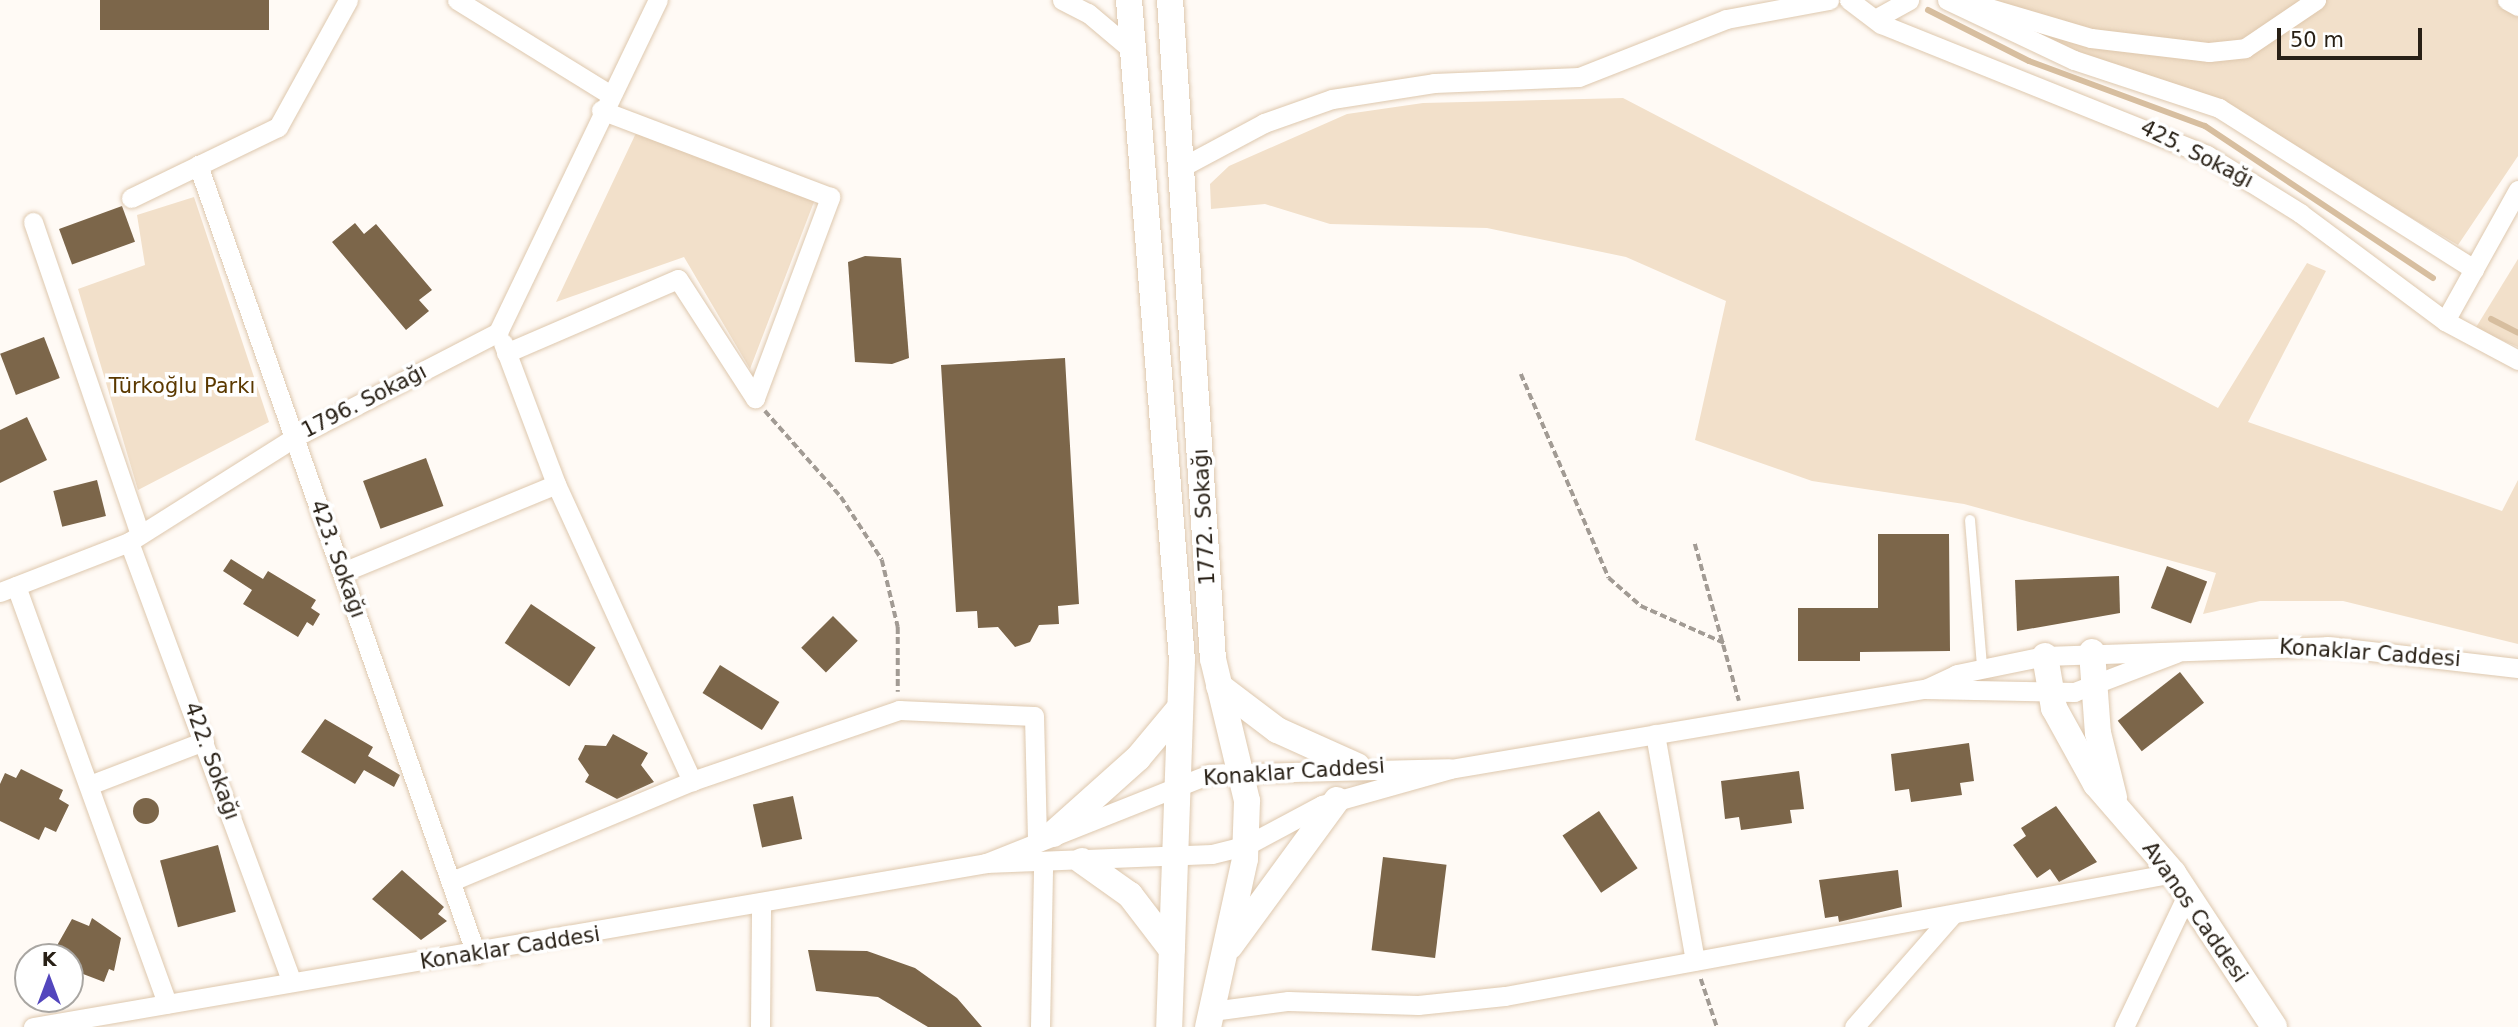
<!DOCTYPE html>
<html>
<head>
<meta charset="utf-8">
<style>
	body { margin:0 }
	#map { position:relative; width:2518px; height:1027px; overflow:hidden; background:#fffaf5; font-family:"DejaVu Sans",sans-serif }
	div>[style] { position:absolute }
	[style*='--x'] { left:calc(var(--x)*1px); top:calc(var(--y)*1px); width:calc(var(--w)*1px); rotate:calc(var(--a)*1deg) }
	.green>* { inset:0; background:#f2e0ca }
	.stream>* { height:6px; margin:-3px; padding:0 3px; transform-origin:3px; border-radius:3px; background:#d7be9f }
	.building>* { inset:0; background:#7c664a; transform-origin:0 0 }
	.round { border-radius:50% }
	.path>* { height:3.5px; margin-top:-1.75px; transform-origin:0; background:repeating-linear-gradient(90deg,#a29b94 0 7px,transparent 0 10.5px) }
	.roads { filter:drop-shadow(0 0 2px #dec8ae) drop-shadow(0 0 2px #dec8ae) }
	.lane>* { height:10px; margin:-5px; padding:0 5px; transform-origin:5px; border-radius:5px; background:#fff }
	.street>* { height:19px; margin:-9.5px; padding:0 9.5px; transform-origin:9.5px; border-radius:9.5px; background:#fff }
	.secondary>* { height:26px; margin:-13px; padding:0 13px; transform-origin:13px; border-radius:13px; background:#fff }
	span { translate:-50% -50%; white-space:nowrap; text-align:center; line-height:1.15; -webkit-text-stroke:7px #fff; paint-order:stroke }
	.street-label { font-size:21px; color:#282016 }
	.park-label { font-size:21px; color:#5b3900 }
	.north { position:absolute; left:14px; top:943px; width:70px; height:70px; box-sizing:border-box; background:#fff; border:2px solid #a9a6a2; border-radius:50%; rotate:0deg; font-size:19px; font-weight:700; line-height:28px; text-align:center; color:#282016 }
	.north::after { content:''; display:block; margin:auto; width:24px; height:32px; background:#5346bd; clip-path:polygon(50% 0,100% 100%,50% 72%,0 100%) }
	.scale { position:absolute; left:2277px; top:28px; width:145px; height:32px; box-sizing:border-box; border:4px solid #282016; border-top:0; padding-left:9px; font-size:21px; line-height:24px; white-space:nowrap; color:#282016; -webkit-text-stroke:5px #fff; paint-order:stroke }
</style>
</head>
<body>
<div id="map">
	<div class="green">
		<div style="clip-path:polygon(1960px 0,2518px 0,2518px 156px,2458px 245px,2231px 112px,2119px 74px)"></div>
		<div style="clip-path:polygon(1623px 98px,2218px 408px,2307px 263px,2326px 271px,2248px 422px,2502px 511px,2518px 480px,2518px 644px,2343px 601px,2260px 601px,2203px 614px,2216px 573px,1964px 504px,1812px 481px,1695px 440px,1726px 301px,1626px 257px,1487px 228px,1330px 224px,1265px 204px,1211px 209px,1210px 184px,1229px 166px,1347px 114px,1423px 103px)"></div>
		<div style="clip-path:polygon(637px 131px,817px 194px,750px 369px,684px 257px,556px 302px)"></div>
		<div style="clip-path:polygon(194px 197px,269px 422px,138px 490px,78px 289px,145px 265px,137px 215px)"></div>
		<div style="clip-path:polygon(2518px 259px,2518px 347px,2475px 329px)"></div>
	</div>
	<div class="stream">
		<div style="--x:1928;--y:10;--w:113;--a:26.8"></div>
		<div style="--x:2029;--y:61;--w:188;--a:20.3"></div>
		<div style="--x:2205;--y:126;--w:274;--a:33.7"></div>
		<div style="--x:2491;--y:319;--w:30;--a:27"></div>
	</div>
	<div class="building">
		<div style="left:100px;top:0;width:169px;height:30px"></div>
		<div style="left:122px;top:206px;width:38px;height:67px;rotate:70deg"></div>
		<div style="clip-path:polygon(355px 223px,364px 234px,376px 224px,432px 290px,419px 300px,429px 311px,406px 330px,332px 242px)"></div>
		<div style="clip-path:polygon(865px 256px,901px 258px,909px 358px,892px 364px,855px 362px,848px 262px)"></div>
		<div style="left:44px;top:337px;width:44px;height:47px;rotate:69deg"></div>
		<div style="clip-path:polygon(1065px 358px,1079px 604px,1058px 606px,1059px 624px,1039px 625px,1030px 642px,1015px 647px,998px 627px,978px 628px,977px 611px,956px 612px,941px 365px)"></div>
		<div style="clip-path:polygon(27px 417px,47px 460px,0 483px,0 430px)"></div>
		<div style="left:426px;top:458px;width:51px;height:67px;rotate:70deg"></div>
		<div style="left:97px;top:480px;width:37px;height:45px;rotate:76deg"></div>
		<div style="clip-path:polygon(1878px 534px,1949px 534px,1950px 651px,1860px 652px,1860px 661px,1798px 661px,1798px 608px,1878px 608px)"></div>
		<div style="clip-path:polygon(231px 559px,263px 579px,268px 571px,316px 600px,311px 608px,320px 614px,313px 626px,307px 622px,298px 637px,243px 604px,252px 590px,223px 571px)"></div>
		<div style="left:2167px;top:566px;width:43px;height:45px;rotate:21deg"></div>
		<div style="clip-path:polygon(2119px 576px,2120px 613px,2017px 631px,2015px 580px)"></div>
		<div style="left:531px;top:604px;width:78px;height:47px;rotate:34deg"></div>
		<div style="left:833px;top:616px;width:35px;height:45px;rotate:45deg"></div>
		<div style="left:720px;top:665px;width:70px;height:33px;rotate:32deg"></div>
		<div style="left:2180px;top:672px;width:39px;height:79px;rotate:52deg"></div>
		<div style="clip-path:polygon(325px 719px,373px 747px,368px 756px,400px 775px,394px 787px,364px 770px,355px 784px,301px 752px)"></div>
		<div style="clip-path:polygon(613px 734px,648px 753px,641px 765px,654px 782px,617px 799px,585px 782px,589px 775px,578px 759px,585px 745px,606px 746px)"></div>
		<div style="clip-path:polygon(1969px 743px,1974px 781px,1960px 783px,1962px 795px,1911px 802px,1909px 789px,1895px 791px,1891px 754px)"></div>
		<div style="clip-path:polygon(21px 769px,63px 790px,59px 799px,69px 805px,56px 832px,45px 827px,39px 840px,0 821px,0 784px,5px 773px,16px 778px)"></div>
		<div style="clip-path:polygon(1799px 771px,1804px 809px,1790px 810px,1792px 823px,1741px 830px,1739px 817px,1725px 819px,1721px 781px)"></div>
		<div style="left:793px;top:796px;width:44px;height:41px;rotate:78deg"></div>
		<div class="round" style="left:133px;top:798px;width:26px;height:26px"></div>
		<div style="clip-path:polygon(2056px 806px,2097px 862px,2059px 882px,2050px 869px,2037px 878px,2013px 845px,2026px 836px,2021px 828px)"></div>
		<div style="left:1599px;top:811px;width:69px;height:44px;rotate:56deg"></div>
		<div style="left:218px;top:845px;width:69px;height:60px;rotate:75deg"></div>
		<div style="left:1383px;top:857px;width:64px;height:94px;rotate:7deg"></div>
		<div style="clip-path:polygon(402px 870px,444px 907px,438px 914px,447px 921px,421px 940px,372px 899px)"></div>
		<div style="clip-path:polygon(1898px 870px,1902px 907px,1839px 922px,1838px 916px,1825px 918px,1819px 880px)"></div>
		<div style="clip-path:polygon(92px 918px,121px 938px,114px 971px,109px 969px,104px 982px,70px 969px,70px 957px,58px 957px,55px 949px,72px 919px,89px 926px)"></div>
		<div style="clip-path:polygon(808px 950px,867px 951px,915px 968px,957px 998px,982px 1027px,928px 1027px,878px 997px,816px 991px)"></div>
	</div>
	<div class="path">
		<div style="--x:1521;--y:374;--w:222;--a:66.7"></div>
		<div style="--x:1609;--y:578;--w:43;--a:41.2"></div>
		<div style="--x:1641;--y:606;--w:91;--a:24"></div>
		<div style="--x:765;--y:411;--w:115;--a:48.5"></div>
		<div style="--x:841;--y:497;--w:75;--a:56.9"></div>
		<div style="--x:882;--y:560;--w:69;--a:76.6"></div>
		<div style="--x:898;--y:627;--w:65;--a:90"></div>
		<div style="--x:1695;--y:544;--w:163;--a:74.3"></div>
		<div style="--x:1701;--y:979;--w:51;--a:71.6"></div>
	</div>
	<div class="roads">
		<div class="lane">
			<div style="--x:1970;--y:520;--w:147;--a:85.3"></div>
		</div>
		<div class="street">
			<div style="--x:457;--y:0;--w:179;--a:31.7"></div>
			<div style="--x:1062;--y:0;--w:29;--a:27"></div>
			<div style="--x:1088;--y:13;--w:57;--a:40.1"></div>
			<div style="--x:1849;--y:0;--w:40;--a:37"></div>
			<div style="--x:1881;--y:24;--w:351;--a:21.9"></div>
			<div style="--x:2207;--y:155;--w:110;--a:31.9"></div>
			<div style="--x:2300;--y:213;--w:181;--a:36.7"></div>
			<div style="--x:2445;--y:321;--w:83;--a:28.1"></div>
			<div style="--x:1947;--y:0;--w:140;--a:25.3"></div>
			<div style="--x:2074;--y:60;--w:153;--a:18.3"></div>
			<div style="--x:2219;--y:108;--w:302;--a:32.3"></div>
			<div style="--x:2507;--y:0;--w:13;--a:29"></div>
			<div style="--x:1976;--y:4;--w:120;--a:16.5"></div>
			<div style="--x:2091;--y:38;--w:119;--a:6.8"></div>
			<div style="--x:2209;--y:52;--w:36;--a:-6"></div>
			<div style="--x:2245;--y:48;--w:86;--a:-34.1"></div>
			<div style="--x:1875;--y:19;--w:39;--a:-29"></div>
			<div style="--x:198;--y:165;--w:837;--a:70.59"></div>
			<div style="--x:1182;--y:167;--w:93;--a:-28.2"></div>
			<div style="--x:1264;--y:123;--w:72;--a:-19.4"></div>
			<div style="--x:1332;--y:99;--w:103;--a:-8.9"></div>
			<div style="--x:1434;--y:83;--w:145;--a:-2.4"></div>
			<div style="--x:1579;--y:77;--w:158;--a:-21.5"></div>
			<div style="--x:1726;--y:19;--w:105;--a:-10.5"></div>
			<div style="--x:131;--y:198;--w:163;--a:-25.8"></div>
			<div style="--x:278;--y:127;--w:145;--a:-61.1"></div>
			<div style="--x:33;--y:222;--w:330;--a:71.1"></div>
			<div style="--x:2445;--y:321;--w:150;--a:-60.9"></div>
			<div style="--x:503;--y:343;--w:151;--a:69.4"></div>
			<div style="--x:556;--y:484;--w:327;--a:65.4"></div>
			<div style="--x:506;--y:353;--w:187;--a:-23.3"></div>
			<div style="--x:678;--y:279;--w:142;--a:57.1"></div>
			<div style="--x:755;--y:398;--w:215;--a:-69.5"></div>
			<div style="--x:830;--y:197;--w:245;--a:-159.2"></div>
			<div style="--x:129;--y:542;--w:469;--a:69.7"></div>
			<div style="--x:343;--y:572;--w:230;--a:-22.4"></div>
			<div style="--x:16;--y:586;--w:444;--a:70.1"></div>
			<div style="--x:0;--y:592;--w:138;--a:-21.2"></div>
			<div style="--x:129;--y:542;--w:196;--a:-32.3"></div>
			<div style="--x:295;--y:437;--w:229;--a:-27.3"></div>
			<div style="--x:498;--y:332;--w:369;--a:-64.3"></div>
			<div style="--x:1925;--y:689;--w:149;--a:1.2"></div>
			<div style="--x:2074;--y:692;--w:109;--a:-20.9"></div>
			<div style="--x:1655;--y:734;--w:230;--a:80"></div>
			<div style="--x:92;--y:784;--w:120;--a:-21"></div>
			<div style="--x:986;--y:863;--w:226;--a:-2.3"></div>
			<div style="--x:1212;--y:854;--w:36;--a:-14"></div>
			<div style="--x:1247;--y:845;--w:85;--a:-28.1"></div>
			<div style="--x:1322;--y:805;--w:133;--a:-15.7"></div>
			<div style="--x:1450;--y:769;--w:482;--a:-9.6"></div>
			<div style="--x:1925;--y:689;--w:35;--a:-25"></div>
			<div style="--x:1957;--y:674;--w:90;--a:-11.6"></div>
			<div style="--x:2045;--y:656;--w:282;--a:-2"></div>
			<div style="--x:2327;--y:646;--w:192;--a:6.6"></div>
			<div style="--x:454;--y:880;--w:258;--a:-22.6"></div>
			<div style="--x:692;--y:781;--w:219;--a:-18.9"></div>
			<div style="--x:899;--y:710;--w:135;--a:2.5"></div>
			<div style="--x:1034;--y:716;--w:126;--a:88.6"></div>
			<div style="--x:1212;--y:1011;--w:77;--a:-7.5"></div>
			<div style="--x:1288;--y:1001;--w:130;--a:1.8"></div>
			<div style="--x:1418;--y:1005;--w:87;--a:-5.9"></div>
			<div style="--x:1505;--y:996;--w:679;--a:-10.43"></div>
			<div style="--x:33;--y:1027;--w:967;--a:-9.76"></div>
			<div style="--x:986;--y:863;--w:241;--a:-21.7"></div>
			<div style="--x:1210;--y:774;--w:239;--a:-1.4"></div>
			<div style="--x:760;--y:1027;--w:121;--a:-89.5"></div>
			<div style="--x:1040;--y:1027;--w:163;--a:-88.9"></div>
			<div style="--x:1854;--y:1027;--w:149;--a:-48.8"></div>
			<div style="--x:2124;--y:1027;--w:146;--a:-64.5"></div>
		</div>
		<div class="secondary">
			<div style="--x:1129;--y:0;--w:662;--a:85.41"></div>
			<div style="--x:1182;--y:660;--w:367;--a:92"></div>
			<div style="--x:1170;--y:0;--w:660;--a:86.27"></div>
			<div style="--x:1213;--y:659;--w:146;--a:76.5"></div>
			<div style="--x:1247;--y:801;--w:58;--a:92"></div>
			<div style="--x:1245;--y:859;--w:172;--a:102.4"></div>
			<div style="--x:2092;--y:652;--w:81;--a:85.8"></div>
			<div style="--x:2098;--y:733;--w:66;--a:76"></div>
			<div style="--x:2045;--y:656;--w:53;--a:80.2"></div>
			<div style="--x:2054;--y:708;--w:87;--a:61.1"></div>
			<div style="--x:2096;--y:784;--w:118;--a:49.1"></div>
			<div style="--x:2173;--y:873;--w:184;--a:56.7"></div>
			<div style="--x:1219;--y:686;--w:73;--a:37.2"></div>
			<div style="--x:1277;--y:730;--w:88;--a:24.2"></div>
			<div style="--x:1053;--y:834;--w:114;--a:-41.8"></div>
			<div style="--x:1138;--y:758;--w:64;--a:-50.1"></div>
			<div style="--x:1082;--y:861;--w:59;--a:35.3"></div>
			<div style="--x:1130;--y:895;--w:69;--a:52.6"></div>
			<div style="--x:1230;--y:946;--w:181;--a:-53.8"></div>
		</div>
	</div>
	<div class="street-label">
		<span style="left:2197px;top:154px;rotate:27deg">425. Sokağı</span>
		<span style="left:364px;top:401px;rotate:-27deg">1796. Sokağı</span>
		<span style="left:1204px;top:517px;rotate:-93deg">1772. Sokağı</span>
		<span style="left:338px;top:559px;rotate:70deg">423. Sokağı</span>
		<span style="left:2370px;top:653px;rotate:4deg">Konaklar Caddesi</span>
		<span style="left:212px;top:761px;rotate:70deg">422. Sokağı</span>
		<span style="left:1294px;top:772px;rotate:-4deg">Konaklar Caddesi</span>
		<span style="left:2195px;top:912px;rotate:55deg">Avanos Caddesi</span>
		<span style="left:510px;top:948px;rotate:-9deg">Konaklar Caddesi</span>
	</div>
	<div class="park-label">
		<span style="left:182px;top:386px">Türkoğlu Parkı</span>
	</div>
	<div class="north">K</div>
	<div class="scale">50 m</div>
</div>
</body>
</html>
